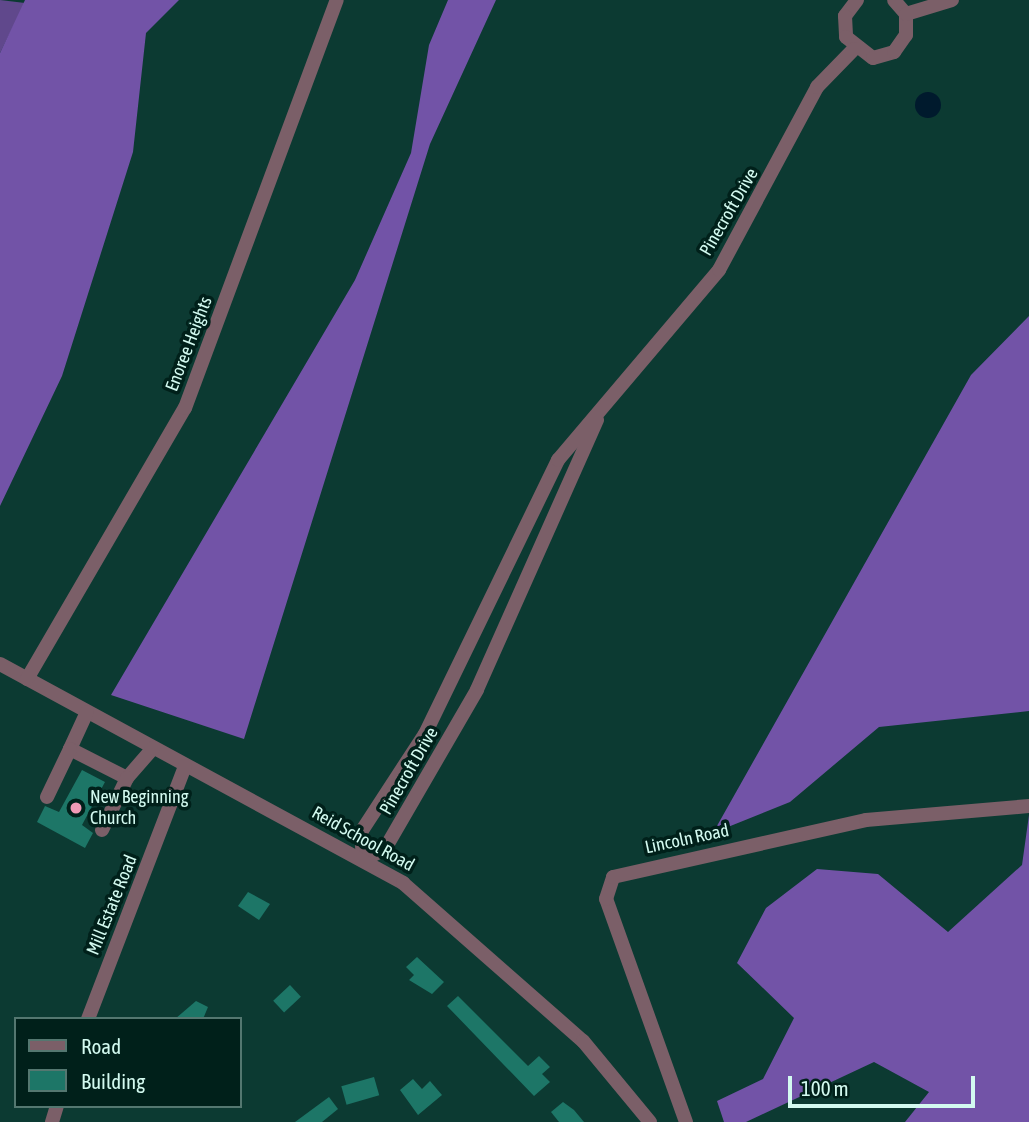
<!DOCTYPE html>
<html>
<head>
<meta charset="utf-8">
<style>
	body { margin:0 }
	#map { position:relative; width:1029px; height:1122px; overflow:hidden; background:#0c3a32; font-family:"Asap Condensed",sans-serif }
	div>[style] { position:absolute }
	[style*='--x'] { left:calc(var(--x)*1px); top:calc(var(--y)*1px); width:calc(var(--w)*1px); rotate:calc(var(--a)*1deg) }
	.green>* { inset:0; background:#60488c }
	.forest>* { inset:0; background:#7253a7 }
	.water>* { inset:0; background:#001a2d }
	.round { border-radius:50% }
	.building>* { inset:0; background:#1d7667; transform-origin:0 0 }
	.minor>* { height:14px; margin:-7px; padding:0 7px; transform-origin:7px; border-radius:7px; background:#7b5f68 }
	.dots>* { width:19px; height:19px; translate:-50% -50%; box-sizing:border-box; border:4px solid #00201a; border-radius:50% }
	span { translate:-50% -50%; white-space:nowrap; text-align:center; line-height:1.15; -webkit-text-stroke:7px #00201a; paint-order:stroke }
	.street-label { font-size:18px; color:#d3faf0 }
	.poi-label { font-size:18px; color:#d3faf0 }
	.left { translate:0 -50%; text-align:left }
	.legend { position:absolute; left:14px; top:1017px; width:228px; height:91px; box-sizing:border-box; background:#00201a; border:2px solid #547770; margin:0; padding:9px 12px; list-style:none; font-size:21px; color:#d3faf0 }
	.legend li { display:flex; align-items:center; gap:14px; height:35px }
	.legend b { width:35px; border:2px solid #547770 }
	.scale { position:absolute; left:788px; top:1076px; width:187px; height:32px; box-sizing:border-box; border:4px solid #d3faf0; border-top:0; padding-left:9px; font-size:21px; line-height:24px; white-space:nowrap; color:#d3faf0; -webkit-text-stroke:5px #00201a; paint-order:stroke }
</style>
</head>
<body>
<div id="map">
	<div class="green">
		<div style="clip-path:polygon(0 0,25px 3px,0 53px)"></div>
	</div>
	<div class="forest">
		<div style="clip-path:polygon(25px 0,179px 0,146px 33px,133px 152px,62px 376px,0 506px,0 53px)"></div>
		<div style="clip-path:polygon(448px 0,496px 0,430px 144px,244px 739px,111px 695px,355px 280px,411px 153px,429px 45px)"></div>
		<div style="clip-path:polygon(1029px 316px,1029px 711px,879px 727px,790px 802px,713px 833px,971px 375px)"></div>
		<div style="clip-path:polygon(1029px 815px,1029px 1122px,905px 1122px,929px 1092px,874px 1062px,746px 1122px,724px 1122px,717px 1101px,763px 1079px,794px 1018px,737px 963px,766px 908px,817px 869px,878px 874px,948px 932px,1022px 865px)"></div>
	</div>
	<div class="water">
		<div class="round" style="left:915px;top:92px;width:26px;height:26px"></div>
	</div>
	<div class="building">
		<div style="clip-path:polygon(82px 770px,105px 782px,82px 825px,93px 833px,85px 848px,37px 822px,45px 806px,59px 812px)"></div>
		<div style="clip-path:polygon(248px 892px,270px 904px,259px 920px,238px 906px)"></div>
		<div style="clip-path:polygon(417px 957px,444px 982px,432px 994px,409px 980px,414px 975px,406px 967px)"></div>
		<div style="left:290px;top:985px;width:16px;height:23px;rotate:47deg"></div>
		<div style="clip-path:polygon(458px 996px,528px 1066px,539px 1056px,550px 1067px,542px 1074px,550px 1082px,534px 1096px,447px 1006px)"></div>
		<div style="clip-path:polygon(196px 1001px,208px 1007px,203px 1019px,175px 1019px)"></div>
		<div style="left:374px;top:1077px;width:19px;height:34px;rotate:74deg"></div>
		<div style="clip-path:polygon(413px 1079px,422px 1089px,430px 1081px,442px 1095px,418px 1115px,400px 1090px)"></div>
		<div style="clip-path:polygon(329px 1097px,338px 1109px,322px 1122px,295px 1122px)"></div>
		<div style="clip-path:polygon(563px 1102px,574px 1110px,584px 1122px,559px 1122px,551px 1112px)"></div>
	</div>
	<div class="minor">
		<div style="--x:857;--y:0;--w:20;--a:127"></div>
		<div style="--x:845;--y:16;--w:21;--a:87"></div>
		<div style="--x:846;--y:37;--w:34;--a:38"></div>
		<div style="--x:873;--y:58;--w:22;--a:-16"></div>
		<div style="--x:894;--y:52;--w:21;--a:-55"></div>
		<div style="--x:906;--y:35;--w:21;--a:-90"></div>
		<div style="--x:906;--y:14;--w:18;--a:-131"></div>
		<div style="--x:906;--y:14;--w:48;--a:-16.9"></div>
		<div style="--x:597;--y:420;--w:295;--a:114"></div>
		<div style="--x:477;--y:690;--w:184;--a:120.1"></div>
		<div style="--x:385;--y:849;--w:25;--a:153"></div>
		<div style="--x:363;--y:860;--w:28;--a:-94"></div>
		<div style="--x:361;--y:832;--w:117;--a:-56.9"></div>
		<div style="--x:425;--y:734;--w:305;--a:-64.1"></div>
		<div style="--x:558;--y:460;--w:249;--a:-49.7"></div>
		<div style="--x:719;--y:270;--w:208;--a:-61.8"></div>
		<div style="--x:817;--y:87;--w:53;--a:-45.8"></div>
		<div style="--x:0;--y:664;--w:459;--a:28.5"></div>
		<div style="--x:403;--y:883;--w:240;--a:41.3"></div>
		<div style="--x:583;--y:1041;--w:105;--a:50.4"></div>
		<div style="--x:27;--y:679;--w:314;--a:-59.8"></div>
		<div style="--x:185;--y:408;--w:435;--a:-69.6"></div>
		<div style="--x:87;--y:712;--w:41;--a:114.7"></div>
		<div style="--x:70;--y:749;--w:64;--a:27"></div>
		<div style="--x:127;--y:778;--w:40;--a:-49"></div>
		<div style="--x:47;--y:797;--w:53;--a:-64.4"></div>
		<div style="--x:102;--y:830;--w:58;--a:-64.3"></div>
		<div style="--x:88;--y:1019;--w:271;--a:-69"></div>
		<div style="--x:52;--y:1122;--w:17;--a:-73"></div>
		<div style="--x:686;--y:1122;--w:237;--a:-109.7"></div>
		<div style="--x:606;--y:899;--w:23;--a:-72"></div>
		<div style="--x:613;--y:877;--w:259;--a:-12.7"></div>
		<div style="--x:866;--y:820;--w:164;--a:-4.9"></div>
	</div>
	<div class="dots">
		<div style="left:76px;top:808px;background:#f09ab6"></div>
	</div>
	<div class="street-label">
		<span style="left:729px;top:212px;rotate:-60deg">Pinecroft Drive</span>
		<span style="left:189px;top:344px;rotate:-69deg">Enoree Heights</span>
		<span style="left:409px;top:771px;rotate:-60deg">Pinecroft Drive</span>
		<span style="left:363px;top:839px;rotate:29deg">Reid School Road</span>
		<span style="left:687px;top:839px;rotate:-12deg">Lincoln Road</span>
		<span style="left:112px;top:905px;rotate:-68deg">Mill Estate Road</span>
	</div>
	<div class="poi-label">
		<span class="left" style="left:90px;top:808px">New Beginning<br>Church</span>
	</div>
	<ul class="legend">
	<li><b style="height:9px;background:#7b5f68"></b>Road</li>
	<li><b style="height:19px;background:#1d7667"></b>Building</li>
	</ul>
	<div class="scale">100 m</div>
</div>
</body>
</html>
